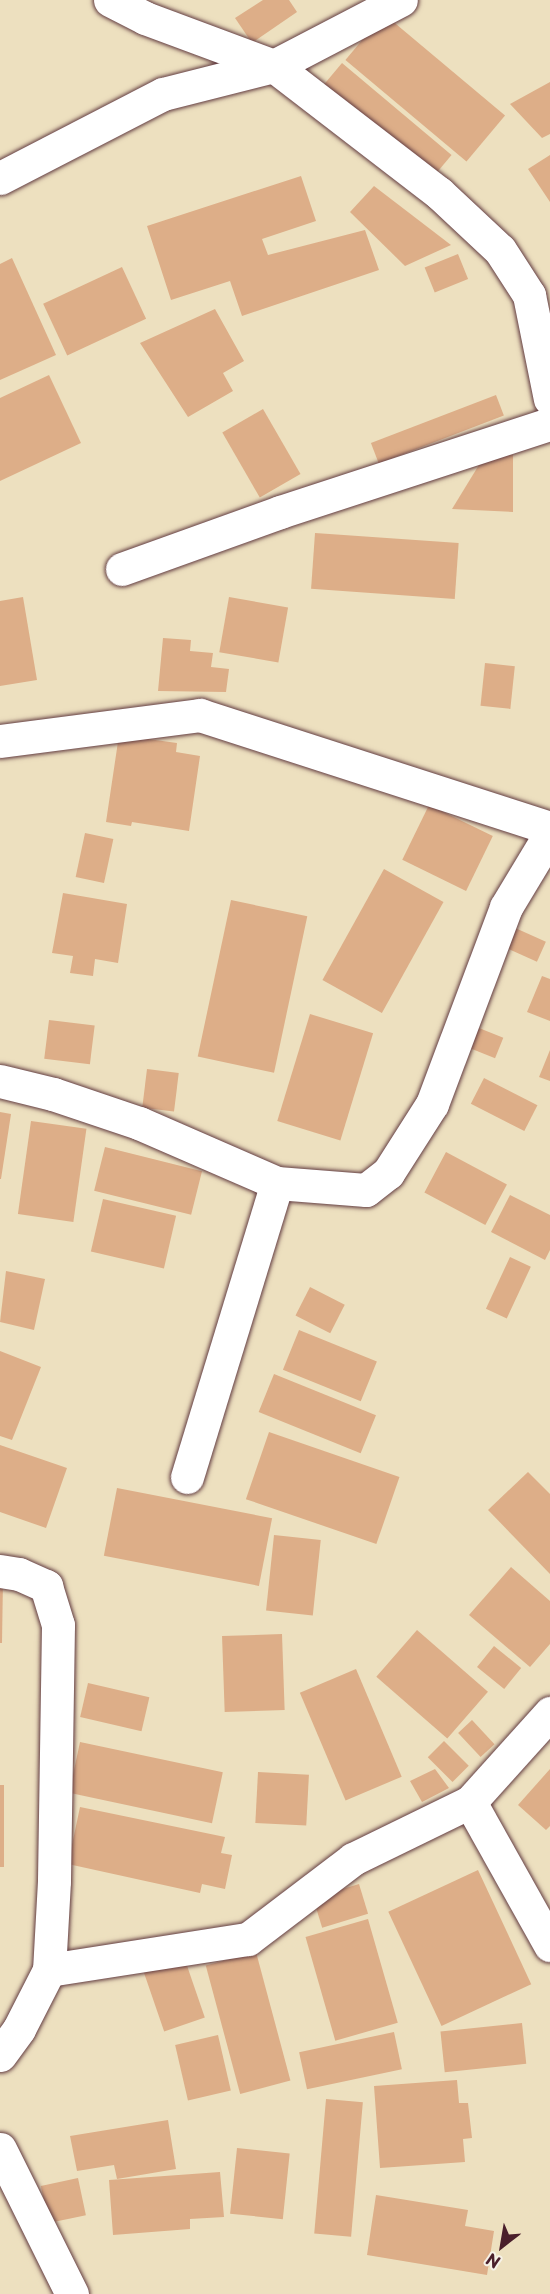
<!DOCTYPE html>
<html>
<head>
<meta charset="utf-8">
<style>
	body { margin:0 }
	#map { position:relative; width:550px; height:2294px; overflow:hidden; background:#ede0bf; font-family:"Playpen Sans",sans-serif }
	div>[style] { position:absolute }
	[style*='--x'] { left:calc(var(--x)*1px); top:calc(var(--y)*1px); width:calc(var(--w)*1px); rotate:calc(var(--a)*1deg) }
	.building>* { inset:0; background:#ddae88; transform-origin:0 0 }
	.roads { filter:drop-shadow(0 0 2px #623c41) drop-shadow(0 0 2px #623c41) }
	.minor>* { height:33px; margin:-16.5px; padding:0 16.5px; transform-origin:16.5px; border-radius:16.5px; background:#fff }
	span { translate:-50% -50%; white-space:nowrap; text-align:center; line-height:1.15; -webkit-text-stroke:5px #f7f3e8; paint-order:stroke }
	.north { position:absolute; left:472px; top:2216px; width:60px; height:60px; -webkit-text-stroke:4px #f7f3e8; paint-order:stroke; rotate:211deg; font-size:16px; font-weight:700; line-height:24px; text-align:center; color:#4a1f2b }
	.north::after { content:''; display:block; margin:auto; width:21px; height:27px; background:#4a1f2b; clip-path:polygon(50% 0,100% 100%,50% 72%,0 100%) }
</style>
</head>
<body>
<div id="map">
	<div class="building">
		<div style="clip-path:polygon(263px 0,289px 0,297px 12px,252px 43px,235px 18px)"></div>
		<div style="left:384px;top:14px;width:158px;height:60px;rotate:40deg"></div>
		<div style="left:342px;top:63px;width:143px;height:30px;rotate:40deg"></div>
		<div style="clip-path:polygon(550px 82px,550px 134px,542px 138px,510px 104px)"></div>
		<div style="clip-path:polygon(550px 155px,550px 202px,528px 169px)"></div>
		<div style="clip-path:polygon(301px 176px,316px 221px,262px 239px,268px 255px,365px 230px,379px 270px,242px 316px,230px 281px,171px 300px,147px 226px)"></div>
		<div style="clip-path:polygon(374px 186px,451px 245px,405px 266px,350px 212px)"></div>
		<div style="left:458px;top:254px;width:27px;height:36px;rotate:68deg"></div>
		<div style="clip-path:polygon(12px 258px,56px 355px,0 380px,0 264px)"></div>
		<div style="left:122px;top:267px;width:57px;height:87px;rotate:65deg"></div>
		<div style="clip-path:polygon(215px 309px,244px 361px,223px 373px,233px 391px,188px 417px,140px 343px)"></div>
		<div style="clip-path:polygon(49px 375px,81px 443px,0 481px,0 398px)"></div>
		<div style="left:496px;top:395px;width:22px;height:134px;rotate:69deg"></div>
		<div style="left:263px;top:409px;width:75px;height:47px;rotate:60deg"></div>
		<div style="clip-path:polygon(485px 455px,513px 455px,513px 512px,452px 509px)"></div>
		<div style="left:315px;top:533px;width:144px;height:56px;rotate:4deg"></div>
		<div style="clip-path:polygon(23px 597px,37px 680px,0 686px,0 601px)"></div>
		<div style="left:229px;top:597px;width:60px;height:56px;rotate:10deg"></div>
		<div style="clip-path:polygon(163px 638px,191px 640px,190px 651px,213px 653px,211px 667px,229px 669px,226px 692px,158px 691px)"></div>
		<div style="left:485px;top:663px;width:30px;height:43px;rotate:6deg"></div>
		<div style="clip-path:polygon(119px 735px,177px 743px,176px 752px,200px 756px,189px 831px,132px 822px,131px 826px,106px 822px)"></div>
		<div style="left:429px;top:805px;width:71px;height:61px;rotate:26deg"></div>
		<div style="left:85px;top:833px;width:29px;height:45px;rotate:12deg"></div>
		<div style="left:384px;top:869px;width:68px;height:127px;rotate:29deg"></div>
		<div style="clip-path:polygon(63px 893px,127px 904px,118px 963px,95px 959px,93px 976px,70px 973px,73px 956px,52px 953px)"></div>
		<div style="left:231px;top:900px;width:78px;height:160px;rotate:12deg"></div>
		<div style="left:513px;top:927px;width:36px;height:22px;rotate:24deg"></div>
		<div style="clip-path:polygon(542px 976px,550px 979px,550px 1021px,527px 1012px)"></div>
		<div style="left:310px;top:1014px;width:66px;height:112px;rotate:17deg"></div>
		<div style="left:49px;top:1020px;width:46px;height:39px;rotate:7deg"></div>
		<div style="left:469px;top:1024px;width:37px;height:22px;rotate:22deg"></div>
		<div style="clip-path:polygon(550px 1050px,550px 1081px,539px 1077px)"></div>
		<div style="left:147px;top:1069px;width:32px;height:39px;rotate:7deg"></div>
		<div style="left:484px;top:1078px;width:60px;height:29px;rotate:27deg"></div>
		<div style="clip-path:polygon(0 1112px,11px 1114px,1px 1179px,0 1179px)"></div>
		<div style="left:31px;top:1121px;width:56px;height:94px;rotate:8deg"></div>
		<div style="left:105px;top:1147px;width:100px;height:45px;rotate:14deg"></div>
		<div style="left:446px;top:1152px;width:69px;height:46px;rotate:28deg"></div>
		<div style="clip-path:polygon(510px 1195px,550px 1215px,550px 1250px,545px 1260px,491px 1232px)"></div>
		<div style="left:103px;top:1199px;width:75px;height:54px;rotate:13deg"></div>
		<div style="left:510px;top:1257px;width:23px;height:57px;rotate:25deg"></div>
		<div style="clip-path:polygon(6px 1271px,45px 1279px,34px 1330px,0 1322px)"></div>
		<div style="left:310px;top:1287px;width:39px;height:32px;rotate:27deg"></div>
		<div style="left:299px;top:1330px;width:84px;height:43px;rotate:22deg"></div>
		<div style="clip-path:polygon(0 1351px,41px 1367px,12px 1440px,0 1436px)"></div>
		<div style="left:274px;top:1374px;width:110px;height:41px;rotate:22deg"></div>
		<div style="left:269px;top:1432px;width:138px;height:71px;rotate:19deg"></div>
		<div style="clip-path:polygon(0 1445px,67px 1468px,46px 1528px,0 1512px)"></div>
		<div style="clip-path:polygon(528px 1472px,550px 1494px,550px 1574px,488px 1510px)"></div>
		<div style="left:117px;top:1488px;width:158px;height:69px;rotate:11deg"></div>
		<div style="left:274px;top:1535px;width:47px;height:76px;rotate:6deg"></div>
		<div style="clip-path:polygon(511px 1567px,550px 1601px,550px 1644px,530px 1667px,469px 1615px)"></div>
		<div style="clip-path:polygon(0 1580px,3px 1580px,2px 1643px,0 1643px)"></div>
		<div style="left:417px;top:1630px;width:94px;height:62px;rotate:41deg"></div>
		<div style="left:282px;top:1634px;width:76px;height:60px;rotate:88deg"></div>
		<div style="left:494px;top:1646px;width:35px;height:27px;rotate:39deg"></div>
		<div style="left:356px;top:1669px;width:117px;height:61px;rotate:67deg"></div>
		<div style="left:88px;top:1683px;width:63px;height:35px;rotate:13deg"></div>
		<div style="left:472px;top:1720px;width:33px;height:19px;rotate:47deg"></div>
		<div style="left:444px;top:1741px;width:35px;height:23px;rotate:45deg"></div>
		<div style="left:80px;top:1742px;width:146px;height:52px;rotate:12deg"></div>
		<div style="clip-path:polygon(435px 1769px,449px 1788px,422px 1802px,410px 1781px)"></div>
		<div style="clip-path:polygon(550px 1769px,550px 1826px,546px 1830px,518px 1805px)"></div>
		<div style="left:258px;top:1772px;width:51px;height:51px;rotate:3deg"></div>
		<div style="left:0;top:1785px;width:4px;height:82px"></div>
		<div style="clip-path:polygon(80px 1807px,225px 1837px,221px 1853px,232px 1855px,225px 1889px,202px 1884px,200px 1893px,68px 1864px)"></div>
		<div style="left:478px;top:1870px;width:126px;height:99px;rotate:65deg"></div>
		<div style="left:359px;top:1884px;width:31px;height:48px;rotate:73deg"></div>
		<div style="left:368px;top:1919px;width:108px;height:65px;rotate:74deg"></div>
		<div style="left:256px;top:1952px;width:133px;height:52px;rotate:75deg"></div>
		<div style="left:184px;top:1957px;width:64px;height:43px;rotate:71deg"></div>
		<div style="left:522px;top:2023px;width:41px;height:82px;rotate:84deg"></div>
		<div style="left:394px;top:2032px;width:38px;height:97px;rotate:78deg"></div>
		<div style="left:218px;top:2035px;width:57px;height:44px;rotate:77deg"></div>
		<div style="clip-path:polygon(457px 2080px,459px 2103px,468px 2103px,472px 2138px,463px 2139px,465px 2162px,380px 2168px,374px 2086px)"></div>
		<div style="left:326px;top:2099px;width:37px;height:135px;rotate:5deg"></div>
		<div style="clip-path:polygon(168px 2120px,176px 2169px,117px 2179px,114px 2165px,77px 2171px,70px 2136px)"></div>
		<div style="left:237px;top:2148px;width:53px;height:66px;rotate:6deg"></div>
		<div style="clip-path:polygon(220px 2172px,224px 2217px,190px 2219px,190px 2229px,113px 2235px,109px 2180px)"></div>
		<div style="left:78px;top:2178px;width:38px;height:38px;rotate:78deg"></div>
		<div style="clip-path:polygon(376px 2195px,468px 2210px,465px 2226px,494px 2231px,487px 2275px,367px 2255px)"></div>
	</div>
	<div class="roads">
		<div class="minor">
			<div style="--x:110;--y:0;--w:39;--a:27"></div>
			<div style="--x:145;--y:18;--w:138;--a:20.4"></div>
			<div style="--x:274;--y:66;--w:208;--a:37.6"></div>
			<div style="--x:439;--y:193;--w:83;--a:43.1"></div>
			<div style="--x:500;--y:250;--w:54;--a:57.2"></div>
			<div style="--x:529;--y:295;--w:106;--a:78.6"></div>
			<div style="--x:0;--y:178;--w:183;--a:-27.3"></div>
			<div style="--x:163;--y:94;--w:114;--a:-14.2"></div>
			<div style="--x:274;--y:66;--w:143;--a:-27.5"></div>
			<div style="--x:122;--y:569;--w:168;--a:-19.8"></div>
			<div style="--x:280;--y:512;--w:284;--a:-18.1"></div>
			<div style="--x:0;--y:741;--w:202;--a:-7.4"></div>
			<div style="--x:200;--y:715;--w:368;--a:17.9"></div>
			<div style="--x:0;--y:1081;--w:55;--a:13.8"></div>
			<div style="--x:53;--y:1094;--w:91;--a:18.6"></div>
			<div style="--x:139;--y:1123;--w:150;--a:23.5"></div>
			<div style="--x:277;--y:1183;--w:89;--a:4.5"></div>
			<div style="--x:366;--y:1190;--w:28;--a:-38"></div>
			<div style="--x:388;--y:1173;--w:82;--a:-57.5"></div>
			<div style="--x:432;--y:1104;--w:210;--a:-69.4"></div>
			<div style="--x:506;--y:907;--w:85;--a:-58.9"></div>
			<div style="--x:187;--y:1477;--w:307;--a:-73"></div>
			<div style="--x:0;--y:1571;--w:19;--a:9"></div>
			<div style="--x:19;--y:1574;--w:30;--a:24"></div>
			<div style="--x:46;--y:1586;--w:41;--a:72.9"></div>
			<div style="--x:58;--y:1625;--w:256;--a:90.9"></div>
			<div style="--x:54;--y:1881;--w:89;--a:93.2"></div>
			<div style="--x:49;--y:1970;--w:66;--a:117"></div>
			<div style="--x:19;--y:2029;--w:32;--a:126"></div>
			<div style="--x:470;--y:1802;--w:164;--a:60.8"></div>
			<div style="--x:49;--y:1970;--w:201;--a:-8.9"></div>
			<div style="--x:248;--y:1939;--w:132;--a:-37.3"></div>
			<div style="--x:353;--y:1859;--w:130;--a:-26"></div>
			<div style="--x:470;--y:1802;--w:120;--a:-48"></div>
			<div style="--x:0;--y:2149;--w:162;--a:63.6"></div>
		</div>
	</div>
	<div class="north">N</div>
</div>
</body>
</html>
